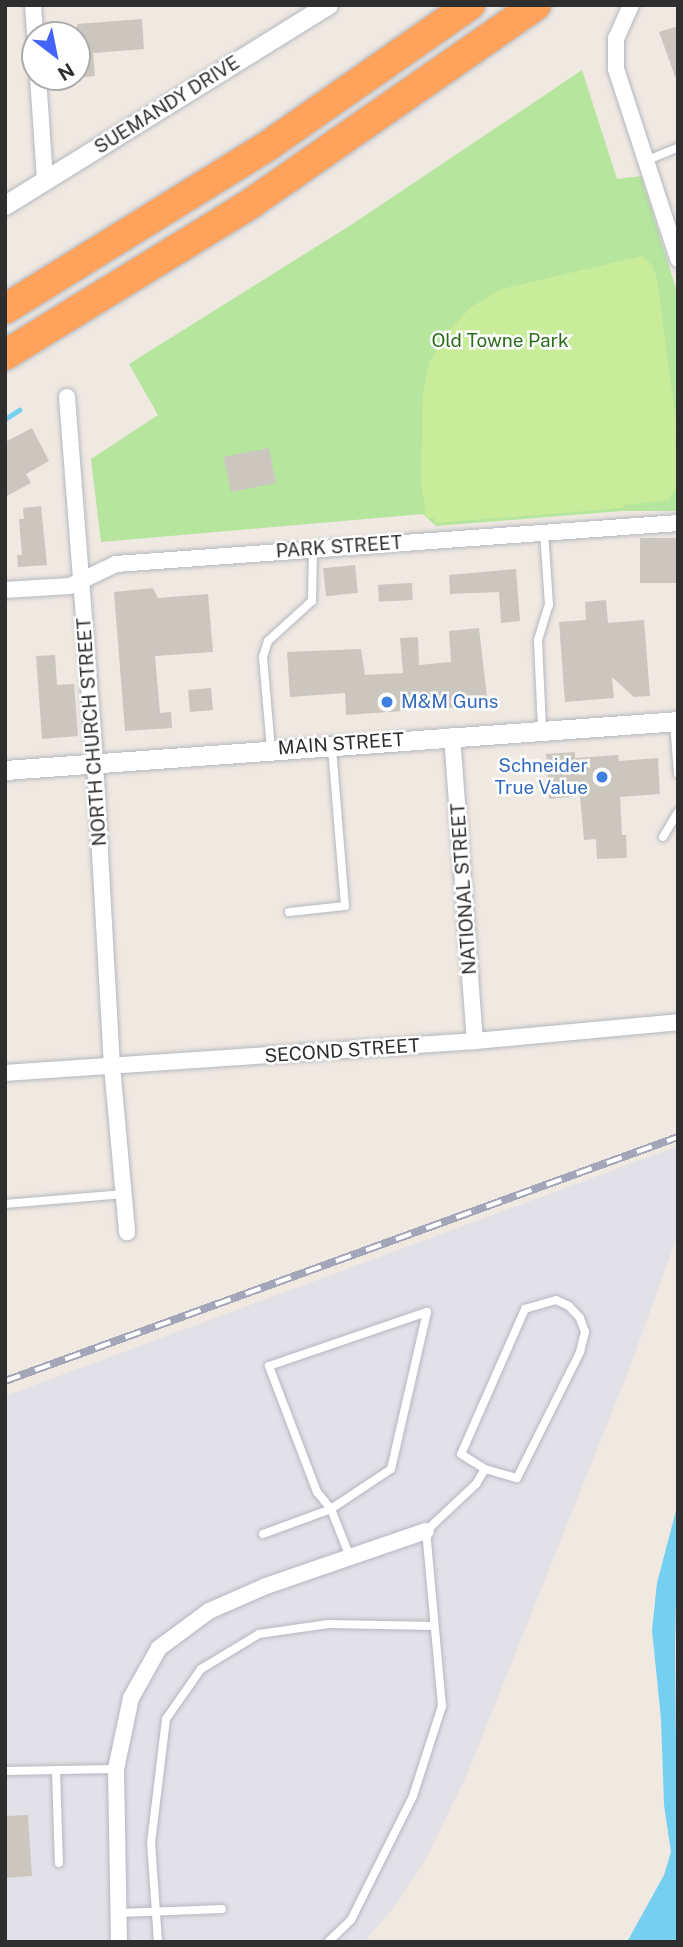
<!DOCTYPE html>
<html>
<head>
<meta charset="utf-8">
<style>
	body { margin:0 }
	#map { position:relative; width:683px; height:1947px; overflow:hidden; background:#efe9e1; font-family:"Public Sans",sans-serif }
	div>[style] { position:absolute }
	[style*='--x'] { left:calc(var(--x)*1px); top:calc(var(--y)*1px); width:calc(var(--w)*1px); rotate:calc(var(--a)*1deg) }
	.industrial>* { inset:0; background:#e3e1e8 }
	.green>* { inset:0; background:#b6e59e }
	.pitch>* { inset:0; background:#c9ec9a }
	.water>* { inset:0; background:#75cff0 }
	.stream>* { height:5px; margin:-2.5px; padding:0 2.5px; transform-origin:2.5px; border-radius:2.5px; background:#75cff0 }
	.building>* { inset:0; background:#cbc7bf; transform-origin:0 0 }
	.roads { filter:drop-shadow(0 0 2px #b4b7c1) drop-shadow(0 0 2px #b4b7c1) }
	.service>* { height:8px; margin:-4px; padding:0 4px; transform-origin:4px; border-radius:4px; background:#fff }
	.minor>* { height:16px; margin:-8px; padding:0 8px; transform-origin:8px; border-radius:8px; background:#fff }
	.tertiary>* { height:19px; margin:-9.5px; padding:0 9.5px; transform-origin:9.5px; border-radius:9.5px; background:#fff }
	.motorway>* { height:30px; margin:-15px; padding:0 15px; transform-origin:15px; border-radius:15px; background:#ffa35c }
	.rail>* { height:8px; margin-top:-4px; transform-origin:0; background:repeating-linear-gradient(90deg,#fff 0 16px,#a3a6b8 0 32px); box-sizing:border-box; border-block:2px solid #a3a6b8 }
	.dots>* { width:19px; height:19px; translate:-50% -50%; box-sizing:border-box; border:4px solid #fff; border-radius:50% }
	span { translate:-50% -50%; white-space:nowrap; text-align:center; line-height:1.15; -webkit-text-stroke:5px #fff; paint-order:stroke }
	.street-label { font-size:19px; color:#2e2e2e }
	.park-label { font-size:19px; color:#2c6e1b }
	.shop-label { font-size:19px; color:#366cbe }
	.left { translate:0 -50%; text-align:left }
	.right { translate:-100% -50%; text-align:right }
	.frame { position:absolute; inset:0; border:7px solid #2e2e2e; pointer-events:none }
	.north { position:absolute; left:21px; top:21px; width:70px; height:70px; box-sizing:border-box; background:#fff; border:2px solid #ababab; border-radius:50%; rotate:148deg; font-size:19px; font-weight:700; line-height:28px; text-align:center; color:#2e2e2e }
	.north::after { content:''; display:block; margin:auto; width:24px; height:32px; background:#4264fb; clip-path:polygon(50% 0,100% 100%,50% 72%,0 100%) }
</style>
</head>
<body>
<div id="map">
	<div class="industrial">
		<div style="clip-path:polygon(678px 1146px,678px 1234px,630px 1367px,468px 1772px,426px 1859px,394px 1907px,364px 1942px,5px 1942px,5px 1396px)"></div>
	</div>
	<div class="green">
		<div style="clip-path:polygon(582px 70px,617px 179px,641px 176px,678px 295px,678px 511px,623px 511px,436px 526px,423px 514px,101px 542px,91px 459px,158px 415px,129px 364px,354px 223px)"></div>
	</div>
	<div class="pitch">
		<div style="clip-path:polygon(642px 256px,653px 266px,657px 279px,678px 436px,675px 438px,678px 485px,669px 500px,624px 505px,624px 508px,447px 522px,435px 523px,434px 518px,426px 518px,421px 480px,423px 393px,429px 362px,446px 334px,471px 307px,502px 289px)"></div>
	</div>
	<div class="water">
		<div style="clip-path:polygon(678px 1503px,675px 1648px,678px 1940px,627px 1942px,664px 1875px,671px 1852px,664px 1805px,661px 1719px,652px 1630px,657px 1583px)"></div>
	</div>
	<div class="stream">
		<div style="--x:5;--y:419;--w:17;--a:-33"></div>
	</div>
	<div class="building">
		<div style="clip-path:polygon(142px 19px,144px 49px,93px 53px,95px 76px,77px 78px,77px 24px)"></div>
		<div style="clip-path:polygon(678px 26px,678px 79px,676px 79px,659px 32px)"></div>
		<div style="clip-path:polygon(32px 428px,49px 461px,26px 474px,31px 483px,5px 497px,5px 442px)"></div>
		<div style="left:269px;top:448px;width:36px;height:46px;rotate:79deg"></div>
		<div style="clip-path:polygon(41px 506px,47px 565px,18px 567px,17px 555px,22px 555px,19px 519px,24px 519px,23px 508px)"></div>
		<div style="left:678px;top:538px;width:45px;height:38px;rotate:90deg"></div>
		<div style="left:355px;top:565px;width:28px;height:32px;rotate:84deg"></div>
		<div style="clip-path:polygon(516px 569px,520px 621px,501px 623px,499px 592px,450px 594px,449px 575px)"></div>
		<div style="left:412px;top:583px;width:17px;height:34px;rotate:87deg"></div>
		<div style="clip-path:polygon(153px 588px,158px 598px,208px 594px,213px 652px,155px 656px,160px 713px,171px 712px,172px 728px,125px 731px,114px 592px)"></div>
		<div style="clip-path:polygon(606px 600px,608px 623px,644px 620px,650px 696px,634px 697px,612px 677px,614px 698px,565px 702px,559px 622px,586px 620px,585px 602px)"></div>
		<div style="clip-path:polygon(479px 628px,488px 705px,346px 715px,345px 693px,290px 697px,287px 652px,361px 649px,365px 675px,403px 673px,400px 638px,418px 637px,419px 665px,451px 662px,449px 631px)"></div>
		<div style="clip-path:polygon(55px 655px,57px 685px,74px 684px,78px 736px,42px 739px,36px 656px)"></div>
		<div style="left:211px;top:688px;width:22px;height:23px;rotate:85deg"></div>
		<div style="clip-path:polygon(575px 752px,575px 758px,618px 755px,619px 761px,658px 758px,660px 794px,620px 797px,622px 835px,626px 835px,627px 858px,597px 859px,596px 839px,584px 840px,580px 796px,549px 799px,546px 754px)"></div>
		<div style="clip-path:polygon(28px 1815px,32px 1876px,5px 1878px,5px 1816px)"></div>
	</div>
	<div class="roads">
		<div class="service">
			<div style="--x:645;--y:161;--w:35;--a:-22"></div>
			<div style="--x:674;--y:721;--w:53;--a:85.7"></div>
			<div style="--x:542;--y:729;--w:89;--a:-92.6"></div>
			<div style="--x:538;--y:640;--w:37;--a:-73"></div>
			<div style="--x:549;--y:605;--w:74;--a:-93.9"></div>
			<div style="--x:271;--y:749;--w:92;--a:-95"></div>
			<div style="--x:263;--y:657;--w:17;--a:-73"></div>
			<div style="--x:268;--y:641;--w:59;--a:-42.3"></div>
			<div style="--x:312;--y:601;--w:52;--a:-88.9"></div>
			<div style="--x:663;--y:837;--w:29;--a:-59"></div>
			<div style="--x:289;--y:912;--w:56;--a:-6.1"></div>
			<div style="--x:345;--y:906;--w:159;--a:-94.7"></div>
			<div style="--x:5;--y:1204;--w:119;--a:-4.8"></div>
			<div style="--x:263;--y:1534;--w:72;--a:-20.2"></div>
			<div style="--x:331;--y:1509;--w:22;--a:-129"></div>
			<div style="--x:317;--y:1492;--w:135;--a:-110.9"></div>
			<div style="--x:269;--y:1366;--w:167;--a:-18.9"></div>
			<div style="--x:427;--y:1312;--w:161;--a:102.9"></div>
			<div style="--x:391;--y:1469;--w:72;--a:146.3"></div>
			<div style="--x:331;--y:1509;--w:52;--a:68.4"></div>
			<div style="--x:56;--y:1770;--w:93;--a:88.2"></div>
			<div style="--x:5;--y:1771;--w:111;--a:-1"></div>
			<div style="--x:120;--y:1913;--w:102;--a:-2.2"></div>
			<div style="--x:158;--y:1942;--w:99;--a:-94"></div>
			<div style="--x:151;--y:1843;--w:125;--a:-83.1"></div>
			<div style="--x:166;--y:1719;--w:61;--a:-55"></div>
			<div style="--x:201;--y:1669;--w:68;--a:-31.1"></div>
			<div style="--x:259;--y:1634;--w:70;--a:-8.2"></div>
			<div style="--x:328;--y:1624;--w:106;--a:1.1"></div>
			<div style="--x:328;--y:1942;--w:32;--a:-44"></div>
			<div style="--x:351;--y:1920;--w:139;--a:-63.4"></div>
			<div style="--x:413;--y:1796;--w:95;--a:-72.1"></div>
			<div style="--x:442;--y:1706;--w:176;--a:-95.2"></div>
			<div style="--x:426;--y:1531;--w:69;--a:-43.2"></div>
			<div style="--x:476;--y:1484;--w:17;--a:-59"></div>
			<div style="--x:485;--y:1469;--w:33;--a:16"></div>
			<div style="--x:517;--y:1478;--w:141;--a:-63.4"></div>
			<div style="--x:580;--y:1352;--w:21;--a:-76"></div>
			<div style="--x:585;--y:1332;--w:15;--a:-110"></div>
			<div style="--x:580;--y:1318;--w:16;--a:-133"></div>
			<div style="--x:569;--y:1306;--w:14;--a:-155"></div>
			<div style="--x:556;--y:1300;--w:32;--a:164"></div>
			<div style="--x:525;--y:1309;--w:158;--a:113.8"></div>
			<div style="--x:461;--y:1454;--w:28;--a:32"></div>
		</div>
		<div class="minor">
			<div style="--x:33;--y:5;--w:30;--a:86"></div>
			<div style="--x:631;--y:5;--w:36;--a:114"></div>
			<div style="--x:616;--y:38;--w:31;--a:90"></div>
			<div style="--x:616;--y:69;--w:200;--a:71.9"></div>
			<div style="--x:38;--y:77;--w:104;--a:86.1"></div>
			<div style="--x:67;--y:397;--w:367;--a:85.6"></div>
			<div style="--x:95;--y:763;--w:303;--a:86.8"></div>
			<div style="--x:112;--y:1066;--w:167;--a:84.8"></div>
			<div style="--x:5;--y:590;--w:65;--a:-3.5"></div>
			<div style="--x:70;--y:586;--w:51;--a:-25.6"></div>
			<div style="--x:116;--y:564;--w:563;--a:-4.17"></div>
			<div style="--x:452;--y:736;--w:306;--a:85.7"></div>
			<div style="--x:5;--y:1073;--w:471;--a:-3.9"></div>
			<div style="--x:475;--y:1041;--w:204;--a:-5.3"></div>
			<div style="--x:119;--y:1942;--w:173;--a:-91"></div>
			<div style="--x:116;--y:1769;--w:73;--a:-78.1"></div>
			<div style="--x:131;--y:1698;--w:57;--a:-60.8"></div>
			<div style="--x:159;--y:1648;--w:62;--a:-36.5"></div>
			<div style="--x:209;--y:1611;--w:62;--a:-23.7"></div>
			<div style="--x:266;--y:1586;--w:169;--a:-19"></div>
		</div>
		<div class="tertiary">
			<div style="--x:5;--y:205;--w:380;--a:-31.8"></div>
			<div style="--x:5;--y:770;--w:675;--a:-4.16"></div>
		</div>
		<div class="motorway">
			<div style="--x:5;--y:309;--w:311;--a:-31.8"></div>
			<div style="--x:269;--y:145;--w:245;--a:-34.9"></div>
			<div style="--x:5;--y:355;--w:288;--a:-31.6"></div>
			<div style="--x:250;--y:204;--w:348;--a:-34.8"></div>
		</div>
	</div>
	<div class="rail">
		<div style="--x:5;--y:1381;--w:716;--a:-19.93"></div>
	</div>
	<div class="dots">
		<div style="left:387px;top:702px;background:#3f7fe0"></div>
		<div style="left:602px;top:777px;background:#3f7fe0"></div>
	</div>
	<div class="street-label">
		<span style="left:167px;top:105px;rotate:-32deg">SUEMANDY DRIVE</span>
		<span style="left:339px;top:547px;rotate:-4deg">PARK STREET</span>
		<span style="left:92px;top:732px;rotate:-94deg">NORTH CHURCH STREET</span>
		<span style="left:341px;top:744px;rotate:-4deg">MAIN STREET</span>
		<span style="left:464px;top:889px;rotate:-94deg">NATIONAL STREET</span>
		<span style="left:342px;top:1051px;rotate:-4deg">SECOND STREET</span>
	</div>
	<div class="park-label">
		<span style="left:500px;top:341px">Old Towne Park</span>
	</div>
	<div class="shop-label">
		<span class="left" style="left:401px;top:702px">M&amp;M Guns</span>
		<span class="right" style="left:588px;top:777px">Schneider<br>True Value</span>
	</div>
	<div class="frame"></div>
	<div class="north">N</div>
</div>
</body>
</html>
